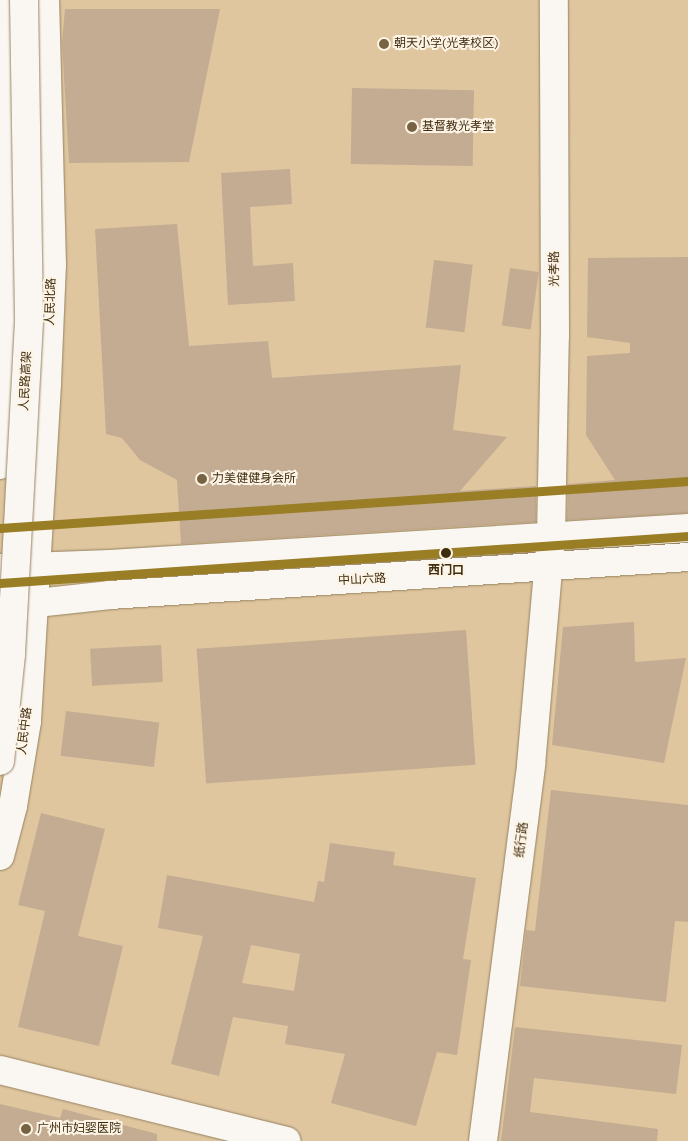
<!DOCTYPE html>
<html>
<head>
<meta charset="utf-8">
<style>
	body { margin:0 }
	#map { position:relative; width:688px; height:1141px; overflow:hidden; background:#dfc69f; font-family:"Work Sans","Noto Sans SC",sans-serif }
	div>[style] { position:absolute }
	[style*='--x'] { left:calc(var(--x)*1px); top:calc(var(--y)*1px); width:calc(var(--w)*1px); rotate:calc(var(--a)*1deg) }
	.building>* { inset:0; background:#c3ac92; transform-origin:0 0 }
	.roads { filter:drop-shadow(0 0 1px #968361) drop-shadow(0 0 1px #968361) }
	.tertiary>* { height:28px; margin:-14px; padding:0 14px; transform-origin:14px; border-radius:14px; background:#faf6f1 }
	.secondary>* { height:28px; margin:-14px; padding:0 14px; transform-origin:14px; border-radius:14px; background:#faf6f1 }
	.primary>* { height:28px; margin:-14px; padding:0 14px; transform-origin:14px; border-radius:14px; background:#faf6f1 }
	.bridges { filter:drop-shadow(0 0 1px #968361) drop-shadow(0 0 1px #968361) }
	.primary-bridge>* { height:28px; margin:-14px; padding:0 14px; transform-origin:14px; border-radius:14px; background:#faf6f1 }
	.metro-1>* { height:9px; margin:-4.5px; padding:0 4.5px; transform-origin:4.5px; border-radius:4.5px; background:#997e26 }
	.dots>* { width:14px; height:14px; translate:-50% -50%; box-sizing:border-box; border:2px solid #fdf4e6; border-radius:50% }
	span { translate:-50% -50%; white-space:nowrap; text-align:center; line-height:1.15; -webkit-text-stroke:4px #fdf4e6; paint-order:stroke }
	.poi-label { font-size:12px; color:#3f2d0f }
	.left { translate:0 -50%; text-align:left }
	.street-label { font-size:12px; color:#3f2d0f }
	.stop-label { font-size:12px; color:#3f2d0f; font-weight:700 }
</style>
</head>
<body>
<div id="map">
	<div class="building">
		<div style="clip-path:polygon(65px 9px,220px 9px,189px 162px,69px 163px,62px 42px)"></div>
		<div style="left:352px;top:88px;width:122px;height:76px;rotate:1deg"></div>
		<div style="clip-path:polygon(290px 169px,292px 204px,250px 207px,253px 266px,293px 263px,295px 301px,228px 305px,221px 173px)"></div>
		<div style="clip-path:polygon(177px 224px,189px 346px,268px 341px,272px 378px,461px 365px,453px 430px,507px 437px,460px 491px,536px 486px,536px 522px,181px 544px,177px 480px,140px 460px,122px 438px,106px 434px,95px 229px)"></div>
		<div style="clip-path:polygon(688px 257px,688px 513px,567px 520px,568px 484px,615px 480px,586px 435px,587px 356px,630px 353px,630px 343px,587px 337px,588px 258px)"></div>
		<div style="left:434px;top:260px;width:39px;height:68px;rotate:7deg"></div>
		<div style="left:510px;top:268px;width:29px;height:58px;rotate:8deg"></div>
		<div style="clip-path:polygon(634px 622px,635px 662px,686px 658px,664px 763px,552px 745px,563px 627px)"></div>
		<div style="left:466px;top:630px;width:135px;height:270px;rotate:86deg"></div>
		<div style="left:161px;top:645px;width:37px;height:71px;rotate:87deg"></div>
		<div style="left:66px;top:711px;width:94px;height:45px;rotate:7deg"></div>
		<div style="clip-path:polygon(551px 790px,688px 805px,688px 922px,675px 921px,666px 1002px,520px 986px,526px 930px,535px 931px)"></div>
		<div style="clip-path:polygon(41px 813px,105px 829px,78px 936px,123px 946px,99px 1046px,18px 1027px,45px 911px,18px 905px)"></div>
		<div style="clip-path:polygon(evenodd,330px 843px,395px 852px,393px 865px,476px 878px,463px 959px,471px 960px,457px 1055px,437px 1052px,416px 1126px,331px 1103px,345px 1054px,285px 1044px,288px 1026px,233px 1017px,219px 1076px,171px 1064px,203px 936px,158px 928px,167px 875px,314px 902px,318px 881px,324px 882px,330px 843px,251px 945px,300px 954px,294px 991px,242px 983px,251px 945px)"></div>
		<div style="clip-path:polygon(515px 1027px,682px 1045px,676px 1094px,534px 1078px,530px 1112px,658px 1129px,657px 1141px,501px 1141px)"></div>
		<div style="clip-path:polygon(0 1104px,60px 1118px,63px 1109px,157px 1134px,157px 1141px,0 1141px)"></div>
	</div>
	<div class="roads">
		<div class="tertiary">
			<div style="--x:483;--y:1141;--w:379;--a:-82.7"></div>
			<div style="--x:531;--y:765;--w:229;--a:-85"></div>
			<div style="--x:551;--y:537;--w:201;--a:-88.9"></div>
			<div style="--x:555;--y:336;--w:336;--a:-90.2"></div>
		</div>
		<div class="secondary">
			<div style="--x:0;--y:465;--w:198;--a:-87.4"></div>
			<div style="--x:9;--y:267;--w:267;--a:-91.1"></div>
			<div style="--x:0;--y:856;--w:52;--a:-75.4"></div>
			<div style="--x:13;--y:806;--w:86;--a:-80.6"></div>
			<div style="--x:27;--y:721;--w:339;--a:-86.6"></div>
			<div style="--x:47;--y:383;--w:118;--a:-87.6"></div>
			<div style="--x:52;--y:265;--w:265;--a:-91.5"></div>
		</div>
		<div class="primary">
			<div style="--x:0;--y:568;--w:110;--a:-2.1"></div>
			<div style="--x:110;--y:564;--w:579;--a:-3.56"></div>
			<div style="--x:0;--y:607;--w:111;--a:-6.2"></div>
			<div style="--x:110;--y:595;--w:579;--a:-3.76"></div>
			<div style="--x:0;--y:1070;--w:295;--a:13.9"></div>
		</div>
	</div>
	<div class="bridges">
		<div class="primary-bridge">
			<div style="--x:0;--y:761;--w:108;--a:-84.1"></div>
			<div style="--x:11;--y:654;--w:337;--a:-86.9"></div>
			<div style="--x:29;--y:317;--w:317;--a:-90.9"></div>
		</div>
	</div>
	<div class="metro-1">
		<div style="--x:0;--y:528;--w:690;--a:-3.91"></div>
		<div style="--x:0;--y:583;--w:690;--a:-3.91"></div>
	</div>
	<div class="dots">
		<div style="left:384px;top:44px;background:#776341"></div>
		<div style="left:412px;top:127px;background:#776341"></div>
		<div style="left:202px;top:479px;background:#776341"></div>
		<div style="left:446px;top:553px;background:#3f2d0f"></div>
		<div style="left:26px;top:1129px;background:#776341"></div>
	</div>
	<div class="poi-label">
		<span class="left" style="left:394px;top:44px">朝天小学(光孝校区)</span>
		<span class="left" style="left:422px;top:127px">基督教光孝堂</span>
		<span class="left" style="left:212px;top:479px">力美健健身会所</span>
		<span class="left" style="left:37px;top:1129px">广州市妇婴医院</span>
	</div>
	<div class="street-label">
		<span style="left:555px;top:269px;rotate:-90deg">光孝路</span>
		<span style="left:51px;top:302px;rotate:-88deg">人民北路</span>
		<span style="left:26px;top:381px;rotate:-87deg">人民路高架</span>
		<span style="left:362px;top:580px;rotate:-3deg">中山六路</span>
		<span style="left:25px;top:731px;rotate:-83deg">人民中路</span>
		<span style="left:522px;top:840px;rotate:-83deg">纸行路</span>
	</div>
	<div class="stop-label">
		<span style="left:446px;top:571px">西门口</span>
	</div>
</div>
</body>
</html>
